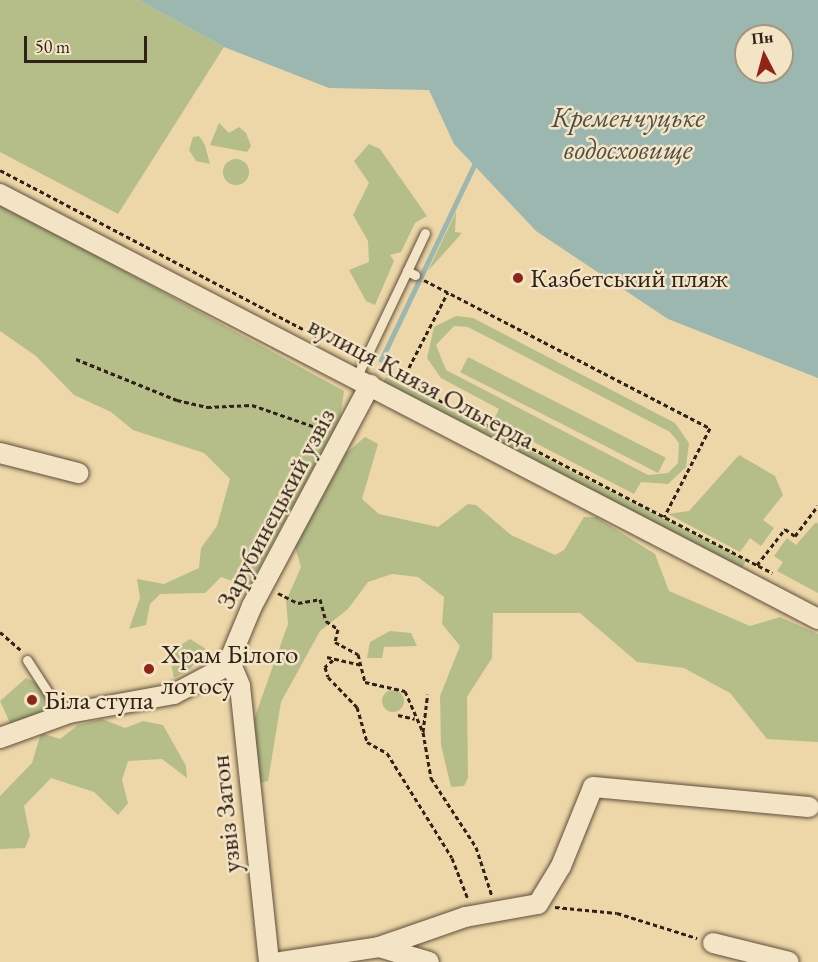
<!DOCTYPE html>
<html>
<head>
<meta charset="utf-8">
<style>
	body { margin:0 }
	#map { position:relative; width:818px; height:962px; overflow:hidden; background:#edd6a7; font-family:"EB Garamond",serif }
	div>[style] { position:absolute }
	[style*='--x'] { left:calc(var(--x)*1px); top:calc(var(--y)*1px); width:calc(var(--w)*1px); rotate:calc(var(--a)*1deg) }
	.green>* { inset:0; background:#b5be89; transform-origin:0 0 }
	.round { border-radius:50% }
	.water>* { inset:0; background:#9bb7af }
	.stream>* { height:5px; margin:-2.5px; padding:0 2.5px; transform-origin:2.5px; border-radius:2.5px; background:#9bb7af }
	.path>* { height:3px; margin-top:-1.5px; transform-origin:0; background:repeating-linear-gradient(90deg,#2e2219 0 4.5px,transparent 0 7.5px) }
	.roads { filter:drop-shadow(0 0 2px #5e4f3c) drop-shadow(0 0 2px #5e4f3c) }
	.service>* { height:9px; margin:-4.5px; padding:0 4.5px; transform-origin:4.5px; border-radius:4.5px; background:#f3e4c6 }
	.minor>* { height:20px; margin:-10px; padding:0 10px; transform-origin:10px; border-radius:10px; background:#f3e4c6 }
	.dots>* { width:16px; height:16px; translate:-50% -50%; box-sizing:border-box; border:3px solid #f3e4c6; border-radius:50% }
	span { translate:-50% -50%; white-space:nowrap; text-align:center; line-height:1.15; -webkit-text-stroke:5px #f3e4c6; paint-order:stroke }
	.poi-label { font-size:27px; color:#2e2219 }
	.left { translate:0 -50%; text-align:left }
	.street-label { font-size:27px; color:#2e2219 }
	.water-label { font-size:28px; color:#4f4f46; font-style:italic }
	.north { position:absolute; left:734px; top:24px; width:60px; height:60px; box-sizing:border-box; background:#f3e4c6; border:2px solid #a49681; border-radius:50%; rotate:354deg; font-size:16px; font-weight:700; line-height:24px; text-align:center; color:#2e2219 }
	.north::after { content:''; display:block; margin:auto; width:21px; height:27px; background:#8f2418; clip-path:polygon(50% 0,100% 100%,50% 72%,0 100%) }
	.scale { position:absolute; left:24px; top:36px; width:123px; height:27px; box-sizing:border-box; border:3px solid #2e2219; border-top:0; padding-left:8px; font-size:18px; line-height:21px; white-space:nowrap; color:#2e2219; -webkit-text-stroke:4px #f3e4c6; paint-order:stroke }
</style>
</head>
<body>
<div id="map">
	<div class="green">
		<div style="clip-path:polygon(0 0,139px 0,224px 47px,118px 214px,0 152px)"></div>
		<div style="clip-path:polygon(219px 123px,229px 133px,239px 127px,246px 133px,251px 146px,247px 152px,210px 145px)"></div>
		<div style="clip-path:polygon(199px 136px,205px 145px,210px 164px,196px 161px,189px 150px,193px 137px)"></div>
		<div style="clip-path:polygon(369px 144px,380px 149px,427px 216px,415px 223px,401px 252px,390px 255px,394px 261px,375px 305px,366px 301px,349px 270px,369px 262px,368px 241px,353px 215px,369px 183px,354px 161px)"></div>
		<div class="round" style="left:223px;top:159px;width:26px;height:26px"></div>
		<div style="clip-path:polygon(0 203px,344px 391px,340px 419px,249px 587px,221px 577px,205px 593px,160px 594px,150px 604px,146px 625px,129px 629px,140px 598px,137px 579px,164px 584px,199px 568px,201px 548px,217px 526px,230px 479px,204px 453px,133px 430px,111px 412px,74px 395px,36px 356px,0 331px)"></div>
		<div style="clip-path:polygon(456px 212px,455px 232px,462px 233px,428px 271px)"></div>
		<div style="clip-path:polygon(evenodd,456px 316px,473px 318px,675px 423px,689px 443px,686px 467px,668px 484px,641px 482px,634px 494px,493px 421px,499px 409px,441px 378px,427px 358px,434px 327px,456px 316px,454px 326px,468px 327px,670px 432px,679px 443px,678px 463px,668px 473px,648px 475px,446px 370px,436px 345px,454px 326px)"></div>
		<div style="left:468px;top:357px;width:222px;height:17px;rotate:27deg"></div>
		<div style="left:386px;top:377px;width:404px;height:9px;rotate:27deg"></div>
		<div style="clip-path:polygon(365px 437px,378px 444px,362px 499px,379px 514px,438px 527px,468px 504px,476px 505px,511px 535px,555px 555px,564px 550px,584px 517px,596px 517px,655px 554px,669px 591px,750px 626px,780px 617px,818px 634px,818px 742px,767px 739px,730px 693px,684px 668px,637px 662px,580px 613px,493px 613px,492px 658px,467px 697px,468px 778px,464px 786px,451px 787px,441px 745px,440px 696px,460px 646px,442px 624px,444px 597px,418px 577px,392px 574px,368px 582px,348px 609px,320px 631px,281px 702px,268px 781px,256px 784px,253px 722px,288px 624px,286px 601px,301px 567px,295px 547px,346px 453px)"></div>
		<div style="clip-path:polygon(739px 455px,775px 476px,783px 495px,763px 520px,774px 528px,761px 546px,750px 538px,740px 552px,668px 514px,689px 511px)"></div>
		<div style="clip-path:polygon(816px 522px,818px 524px,818px 593px,777px 571px,783px 562px,774px 556px,787px 538px,796px 545px)"></div>
		<div style="clip-path:polygon(390px 631px,411px 633px,417px 646px,384px 647px,382px 658px,367px 658px,370px 642px)"></div>
		<div style="clip-path:polygon(190px 639px,206px 649px,190px 669px,174px 678px,169px 653px)"></div>
		<div style="clip-path:polygon(26px 678px,39px 684px,54px 709px,12px 727px,0 701px)"></div>
		<div class="round" style="left:382px;top:690px;width:22px;height:22px"></div>
		<div style="clip-path:polygon(102px 719px,125px 728px,143px 721px,163px 725px,186px 766px,187px 778px,162px 759px,128px 761px,122px 780px,128px 803px,118px 815px,94px 792px,51px 778px,24px 806px,30px 836px,25px 848px,0 849px,0 796px,32px 763px,41px 733px,60px 739px,78px 725px)"></div>
	</div>
	<div class="water">
		<div style="clip-path:polygon(evenodd,139px 0,818px 0,818px 378px,668px 319px,536px 231px,454px 144px,429px 90px,329px 88px,224px 47px,139px 0,746px 36px,782px 36px,782px 72px,746px 72px,746px 36px)"></div>
	</div>
	<div class="stream">
		<div style="--x:381;--y:360;--w:221;--a:-64.5"></div>
	</div>
	<div class="path">
		<div style="--x:0;--y:170;--w:401;--a:27.7"></div>
		<div style="--x:424;--y:280;--w:322;--a:27.4"></div>
		<div style="--x:710;--y:428;--w:100;--a:117.3"></div>
		<div style="--x:76;--y:359;--w:109;--a:22.1"></div>
		<div style="--x:177;--y:400;--w:31;--a:13"></div>
		<div style="--x:207;--y:407;--w:45;--a:-2.5"></div>
		<div style="--x:252;--y:405;--w:79;--a:19.1"></div>
		<div style="--x:379;--y:369;--w:443;--a:27.4"></div>
		<div style="--x:402;--y:381;--w:100;--a:-62.7"></div>
		<div style="--x:757;--y:565;--w:46;--a:-52.1"></div>
		<div style="--x:785;--y:529;--w:12;--a:35"></div>
		<div style="--x:795;--y:536;--w:38;--a:-53"></div>
		<div style="--x:278;--y:593;--w:22;--a:27"></div>
		<div style="--x:298;--y:603;--w:22;--a:-10"></div>
		<div style="--x:320;--y:599;--w:23;--a:75"></div>
		<div style="--x:326;--y:621;--w:14;--a:34"></div>
		<div style="--x:338;--y:629;--w:13;--a:103"></div>
		<div style="--x:335;--y:642;--w:26;--a:28"></div>
		<div style="--x:358;--y:654;--w:29;--a:76"></div>
		<div style="--x:365;--y:682;--w:41;--a:12.7"></div>
		<div style="--x:405;--y:691;--w:45;--a:66.3"></div>
		<div style="--x:423;--y:732;--w:47;--a:80.1"></div>
		<div style="--x:431;--y:778;--w:82;--a:56.9"></div>
		<div style="--x:476;--y:847;--w:52;--a:71.9"></div>
		<div style="--x:0;--y:632;--w:28;--a:41"></div>
		<div style="--x:327;--y:657;--w:35;--a:13"></div>
		<div style="--x:333;--y:660;--w:11;--a:139"></div>
		<div style="--x:325;--y:667;--w:10;--a:73"></div>
		<div style="--x:328;--y:677;--w:42;--a:46"></div>
		<div style="--x:357;--y:707;--w:36;--a:74"></div>
		<div style="--x:367;--y:742;--w:23;--a:29"></div>
		<div style="--x:387;--y:753;--w:123;--a:58.2"></div>
		<div style="--x:452;--y:858;--w:44;--a:68.7"></div>
		<div style="--x:398;--y:715;--w:17;--a:13"></div>
		<div style="--x:423;--y:732;--w:38;--a:-83"></div>
		<div style="--x:555;--y:907;--w:62;--a:5.5"></div>
		<div style="--x:617;--y:913;--w:84;--a:17.4"></div>
	</div>
	<div class="roads">
		<div class="service">
			<div style="--x:407;--y:271;--w:42;--a:-64.7"></div>
			<div style="--x:356;--y:378;--w:119;--a:-64.5"></div>
			<div style="--x:407;--y:271;--w:9;--a:27"></div>
			<div style="--x:27;--y:660;--w:64;--a:57.1"></div>
		</div>
		<div class="minor">
			<div style="--x:0;--y:194;--w:922;--a:27.45"></div>
			<div style="--x:0;--y:453;--w:81;--a:14.4"></div>
			<div style="--x:230;--y:662;--w:26;--a:67"></div>
			<div style="--x:240;--y:686;--w:278;--a:84"></div>
			<div style="--x:0;--y:738;--w:73;--a:-19.9"></div>
			<div style="--x:69;--y:713;--w:107;--a:-10.3"></div>
			<div style="--x:174;--y:694;--w:60;--a:-27.8"></div>
			<div style="--x:227;--y:666;--w:65;--a:-67.4"></div>
			<div style="--x:252;--y:606;--w:251;--a:-61.9"></div>
			<div style="--x:713;--y:943;--w:78;--a:14"></div>
			<div style="--x:379;--y:947;--w:91;--a:-19.2"></div>
			<div style="--x:465;--y:917;--w:74;--a:-10.1"></div>
			<div style="--x:538;--y:904;--w:44;--a:-58.8"></div>
			<div style="--x:561;--y:866;--w:85;--a:-67.9"></div>
			<div style="--x:593;--y:787;--w:217;--a:5.3"></div>
			<div style="--x:281;--y:962;--w:99;--a:-8.7"></div>
			<div style="--x:379;--y:947;--w:52;--a:16.7"></div>
		</div>
	</div>
	<div class="dots">
		<div style="left:518px;top:278px;background:#8f2418"></div>
		<div style="left:149px;top:669px;background:#8f2418"></div>
		<div style="left:32px;top:700px;background:#8f2418"></div>
	</div>
	<div class="poi-label">
		<span class="left" style="left:530px;top:278px">Казбетський пляж</span>
		<span class="left" style="left:161px;top:669px">Храм Білого<br>лотосу</span>
		<span class="left" style="left:44px;top:700px">Біла ступа</span>
	</div>
	<div class="street-label">
		<span style="left:422px;top:382px;rotate:28deg">вулиця Князя Ольгерда</span>
		<span style="left:275px;top:508px;rotate:-62deg">Зарубинецький узвіз</span>
		<span style="left:225px;top:814px;rotate:-96deg">узвіз Затон</span>
	</div>
	<div class="water-label">
		<span style="left:628px;top:133px">Кременчуцьке<br>водосховище</span>
	</div>
	<div class="north">Пн</div>
	<div class="scale">50 m</div>
</div>
</body>
</html>
